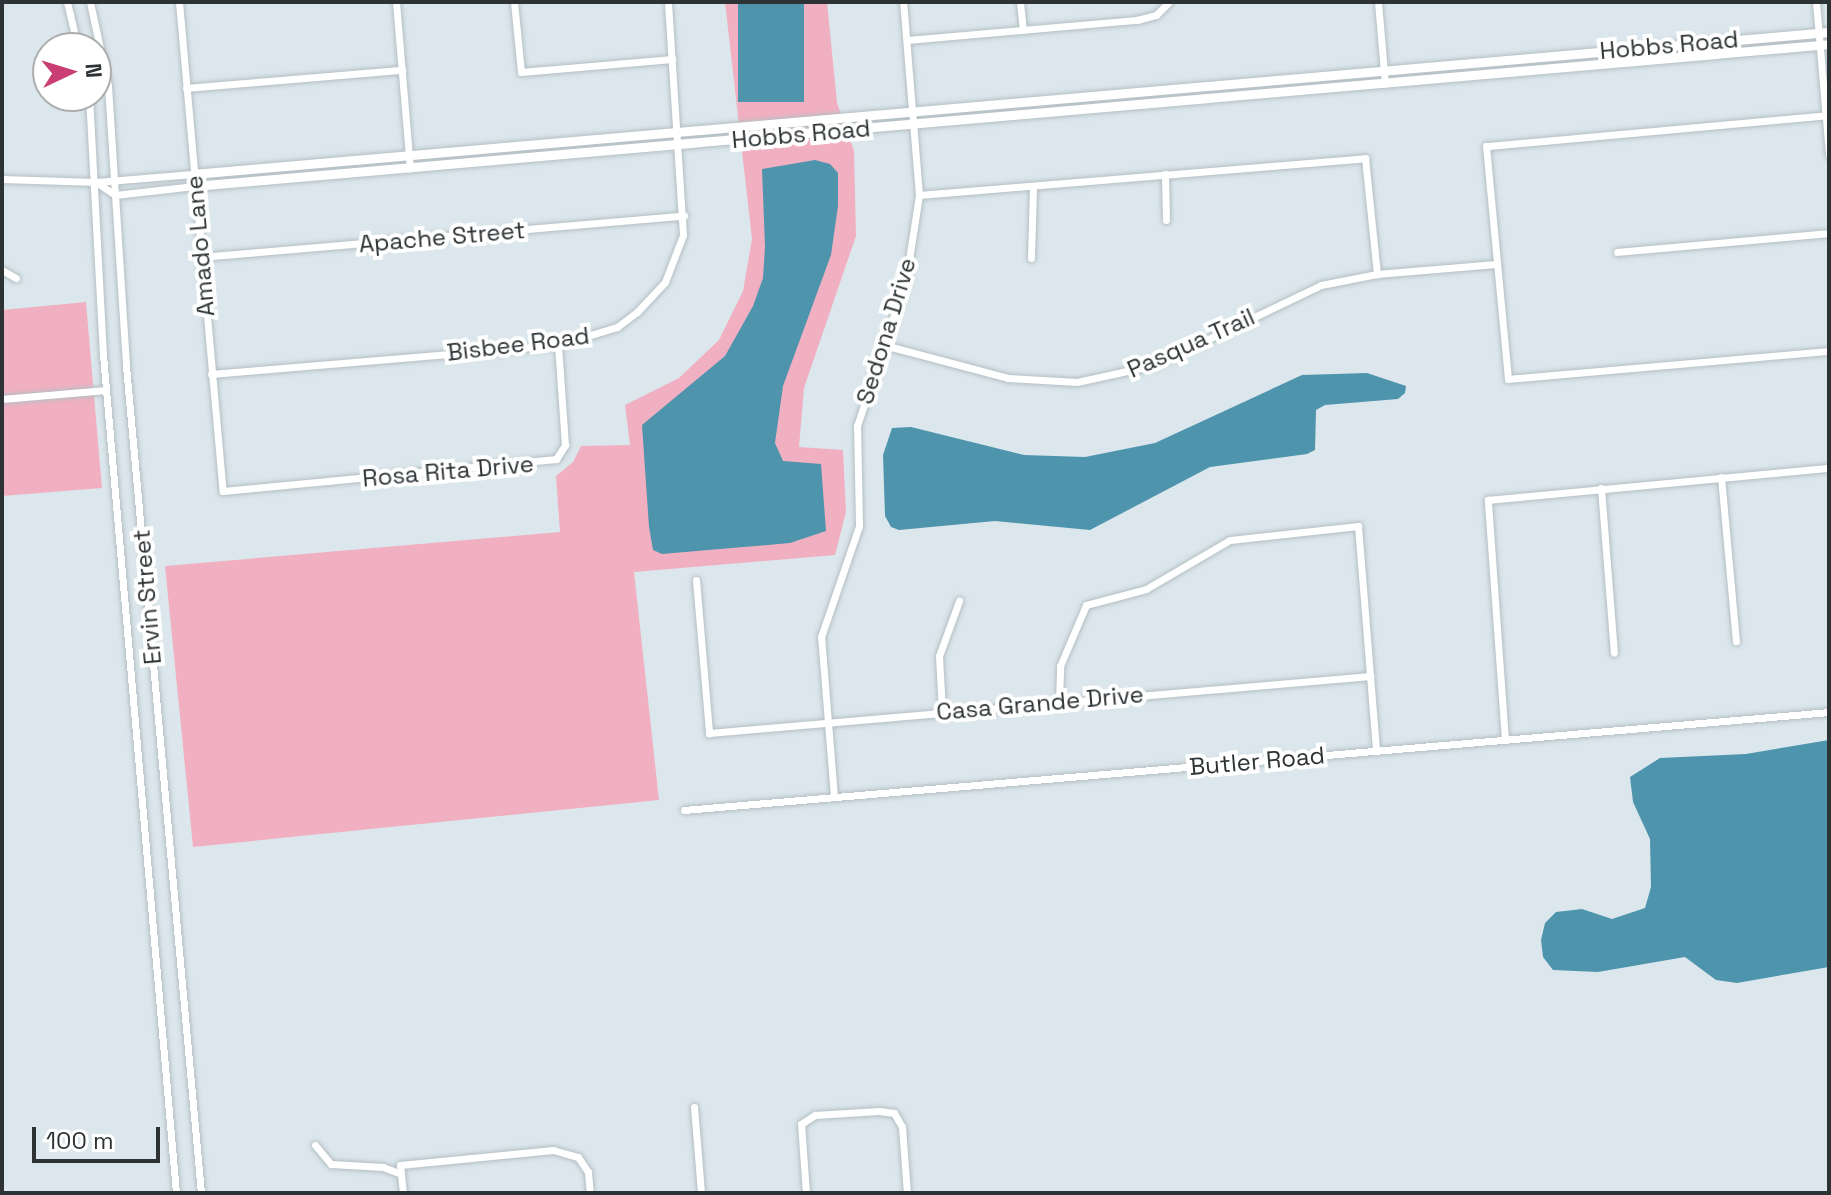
<!DOCTYPE html>
<html>
<head>
<meta charset="utf-8">
<style>
	body { margin:0 }
	#map { position:relative; width:1831px; height:1195px; overflow:hidden; background:#dbe7ec; font-family:"Space Grotesk",sans-serif }
	div>[style] { position:absolute }
	[style*='--x'] { left:calc(var(--x)*1px); top:calc(var(--y)*1px); width:calc(var(--w)*1px); rotate:calc(var(--a)*1deg) }
	.green>* { inset:0; background:#f1b0c1 }
	.water>* { inset:0; background:#4f94ad; transform-origin:0 0 }
	.roads { filter:drop-shadow(0 0 2px #b4bfc4) drop-shadow(0 0 2px #b4bfc4) }
	.minor>* { height:7px; margin:-3.5px; padding:0 3.5px; transform-origin:3.5px; border-radius:3.5px; background:#fff }
	.tertiary>* { height:9px; margin:-4.5px; padding:0 4.5px; transform-origin:4.5px; border-radius:4.5px; background:#fff }
	span { translate:-50% -50%; white-space:nowrap; text-align:center; line-height:1.15; -webkit-text-stroke:8px #fff; paint-order:stroke }
	.street-label { font-size:24px; color:#2d3234 }
	.frame { position:absolute; inset:0; border:4px solid #2d3234; pointer-events:none }
	.north { position:absolute; left:32px; top:32px; width:80px; height:80px; box-sizing:border-box; background:#fff; border:2px solid #abadae; border-radius:50%; rotate:86deg; font-size:22px; font-weight:700; line-height:32px; text-align:center; color:#2d3234 }
	.north::after { content:''; display:block; margin:auto; width:28px; height:36px; background:#ca3f73; clip-path:polygon(50% 0,100% 100%,50% 72%,0 100%) }
	.scale { position:absolute; left:32px; top:1127px; width:128px; height:36px; box-sizing:border-box; border:4px solid #2d3234; border-top:0; padding-left:10px; font-size:24px; line-height:28px; white-space:nowrap; color:#2d3234; -webkit-text-stroke:6px #fff; paint-order:stroke }
</style>
</head>
<body>
<div id="map">
	<div class="green">
		<div style="clip-path:polygon(725px 2px,827px 2px,837px 103px,854px 151px,856px 236px,804px 388px,799px 447px,843px 450px,846px 512px,835px 555px,634px 572px,659px 800px,193px 847px,165px 566px,560px 532px,556px 476px,573px 462px,581px 446px,630px 445px,625px 405px,679px 378px,719px 340px,743px 291px,752px 239px)"></div>
		<div style="clip-path:polygon(1788px 39px,1800px 41px,1529px 63px,1539px 61px)"></div>
		<div style="clip-path:polygon(86px 302px,102px 488px,2px 496px,2px 310px)"></div>
	</div>
	<div class="water">
		<div style="left:738px;top:2px;width:66px;height:100px"></div>
		<div style="clip-path:polygon(815px 160px,830px 164px,838px 173px,838px 206px,831px 255px,783px 386px,775px 443px,783px 461px,821px 464px,826px 531px,790px 543px,662px 554px,653px 550px,649px 527px,642px 425px,725px 356px,753px 306px,763px 278px,765px 247px,762px 169px)"></div>
		<div style="clip-path:polygon(1367px 373px,1406px 386px,1405px 393px,1398px 399px,1325px 405px,1316px 410px,1315px 450px,1307px 454px,1210px 467px,1090px 530px,995px 521px,899px 530px,891px 527px,885px 516px,883px 455px,892px 428px,911px 427px,1024px 455px,1085px 457px,1155px 443px,1302px 375px)"></div>
		<div style="clip-path:polygon(1829px 740px,1829px 967px,1737px 983px,1716px 980px,1685px 957px,1598px 972px,1553px 970px,1543px 957px,1541px 940px,1545px 923px,1556px 912px,1582px 909px,1612px 919px,1645px 908px,1651px 887px,1650px 839px,1633px 802px,1630px 777px,1660px 758px,1746px 754px)"></div>
	</div>
	<div class="roads">
		<div class="minor">
			<div style="--x:67;--y:2;--w:47;--a:76.6"></div>
			<div style="--x:90;--y:2;--w:86;--a:77.9"></div>
			<div style="--x:108;--y:86;--w:281;--a:86.3"></div>
			<div style="--x:126;--y:366;--w:830;--a:84.82"></div>
			<div style="--x:179;--y:2;--w:491;--a:84.9"></div>
			<div style="--x:223;--y:491;--w:335;--a:-5.5"></div>
			<div style="--x:556;--y:459;--w:17;--a:-57"></div>
			<div style="--x:565;--y:445;--w:100;--a:-94"></div>
			<div style="--x:396;--y:2;--w:167;--a:85.2"></div>
			<div style="--x:514;--y:2;--w:70;--a:84.3"></div>
			<div style="--x:521;--y:72;--w:152;--a:-4.9"></div>
			<div style="--x:1020;--y:2;--w:28;--a:84"></div>
			<div style="--x:1378;--y:2;--w:82;--a:85.1"></div>
			<div style="--x:1816;--y:2;--w:153;--a:85.1"></div>
			<div style="--x:907;--y:40;--w:231;--a:-5"></div>
			<div style="--x:1137;--y:20;--w:20;--a:-15"></div>
			<div style="--x:1156;--y:15;--w:18;--a:-45"></div>
			<div style="--x:186;--y:88;--w:217;--a:-4.8"></div>
			<div style="--x:89;--y:96;--w:259;--a:86.9"></div>
			<div style="--x:103;--y:355;--w:841;--a:85.02"></div>
			<div style="--x:1829;--y:115;--w:344;--a:174.8"></div>
			<div style="--x:1486;--y:146;--w:234;--a:84.6"></div>
			<div style="--x:1508;--y:379;--w:322;--a:-5"></div>
			<div style="--x:1165;--y:174;--w:46;--a:88.8"></div>
			<div style="--x:2;--y:179;--w:94;--a:1.8"></div>
			<div style="--x:96;--y:182;--w:97;--a:-4.7"></div>
			<div style="--x:96;--y:182;--w:23;--a:34"></div>
			<div style="--x:115;--y:195;--w:80;--a:-6.5"></div>
			<div style="--x:919;--y:195;--w:448;--a:-4.7"></div>
			<div style="--x:1365;--y:158;--w:117;--a:84.1"></div>
			<div style="--x:1617;--y:252;--w:213;--a:-5.1"></div>
			<div style="--x:201;--y:257;--w:485;--a:-4.9"></div>
			<div style="--x:1031;--y:258;--w:72;--a:-88.4"></div>
			<div style="--x:2;--y:270;--w:16;--a:30"></div>
			<div style="--x:884;--y:345;--w:128;--a:14.9"></div>
			<div style="--x:1008;--y:378;--w:69;--a:3.3"></div>
			<div style="--x:1077;--y:382;--w:79;--a:-12.4"></div>
			<div style="--x:1154;--y:365;--w:185;--a:-25.6"></div>
			<div style="--x:1321;--y:285;--w:57;--a:-11.1"></div>
			<div style="--x:1377;--y:274;--w:119;--a:-4.8"></div>
			<div style="--x:211;--y:374;--w:348;--a:-4.8"></div>
			<div style="--x:558;--y:345;--w:62;--a:-17"></div>
			<div style="--x:617;--y:327;--w:25;--a:-37"></div>
			<div style="--x:637;--y:312;--w:41;--a:-47"></div>
			<div style="--x:665;--y:282;--w:50;--a:-69"></div>
			<div style="--x:683;--y:235;--w:233;--a:-93.7"></div>
			<div style="--x:2;--y:399;--w:104;--a:-4.9"></div>
			<div style="--x:1721;--y:477;--w:165;--a:84.8"></div>
			<div style="--x:1601;--y:488;--w:165;--a:85.5"></div>
			<div style="--x:696;--y:580;--w:154;--a:85.1"></div>
			<div style="--x:709;--y:733;--w:664;--a:-4.92"></div>
			<div style="--x:1059;--y:701;--w:35;--a:-88"></div>
			<div style="--x:1060;--y:666;--w:66;--a:-66.9"></div>
			<div style="--x:1086;--y:605;--w:62;--a:-14.9"></div>
			<div style="--x:1146;--y:589;--w:97;--a:-30.3"></div>
			<div style="--x:1230;--y:540;--w:129;--a:-6.2"></div>
			<div style="--x:1358;--y:526;--w:226;--a:85.4"></div>
			<div style="--x:942;--y:711;--w:55;--a:-93.1"></div>
			<div style="--x:939;--y:656;--w:59;--a:-70"></div>
			<div style="--x:1505;--y:740;--w:241;--a:-94.1"></div>
			<div style="--x:1488;--y:500;--w:342;--a:-5.4"></div>
			<div style="--x:834;--y:797;--w:161;--a:-94.6"></div>
			<div style="--x:821;--y:637;--w:117;--a:-71.1"></div>
			<div style="--x:859;--y:526;--w:100;--a:-91.1"></div>
			<div style="--x:857;--y:426;--w:155;--a:-71.6"></div>
			<div style="--x:906;--y:279;--w:85;--a:-81.2"></div>
			<div style="--x:919;--y:195;--w:194;--a:-94.7"></div>
			<div style="--x:684;--y:810;--w:1149;--a:-4.89"></div>
			<div style="--x:694;--y:1107;--w:86;--a:85.3"></div>
			<div style="--x:315;--y:1145;--w:25;--a:50"></div>
			<div style="--x:331;--y:1164;--w:52;--a:3.3"></div>
			<div style="--x:383;--y:1167;--w:19;--a:21"></div>
			<div style="--x:403;--y:1193;--w:28;--a:-96"></div>
			<div style="--x:400;--y:1165;--w:154;--a:-5.6"></div>
			<div style="--x:553;--y:1150;--w:26;--a:16"></div>
			<div style="--x:578;--y:1157;--w:18;--a:56"></div>
			<div style="--x:588;--y:1172;--w:21;--a:85"></div>
			<div style="--x:806;--y:1193;--w:69;--a:-94.1"></div>
			<div style="--x:801;--y:1124;--w:17;--a:-33"></div>
			<div style="--x:815;--y:1115;--w:64;--a:-3.6"></div>
			<div style="--x:879;--y:1111;--w:15;--a:8"></div>
			<div style="--x:894;--y:1113;--w:16;--a:60"></div>
			<div style="--x:902;--y:1127;--w:66;--a:85.7"></div>
		</div>
		<div class="tertiary">
			<div style="--x:193;--y:174;--w:1642;--a:-4.96"></div>
			<div style="--x:194;--y:186;--w:1641;--a:-4.96"></div>
		</div>
	</div>
	<div class="street-label">
		<span style="left:1669px;top:45px;rotate:-5deg">Hobbs Road</span>
		<span style="left:801px;top:134px;rotate:-5deg">Hobbs Road</span>
		<span style="left:442px;top:237px;rotate:-5deg">Apache Street</span>
		<span style="left:200px;top:246px;rotate:-95deg">Amado Lane</span>
		<span style="left:886px;top:331px;rotate:-73deg">Sedona Drive</span>
		<span style="left:1191px;top:343px;rotate:-24deg">Pasqua Trail</span>
		<span style="left:518px;top:344px;rotate:-7deg">Bisbee Road</span>
		<span style="left:448px;top:471px;rotate:-5deg">Rosa Rita Drive</span>
		<span style="left:147px;top:597px;rotate:-95deg">Ervin Street</span>
		<span style="left:1040px;top:703px;rotate:-5deg">Casa Grande Drive</span>
		<span style="left:1257px;top:761px;rotate:-5deg">Butler Road</span>
	</div>
	<div class="frame"></div>
	<div class="north">N</div>
	<div class="scale">100 m</div>
</div>
</body>
</html>
